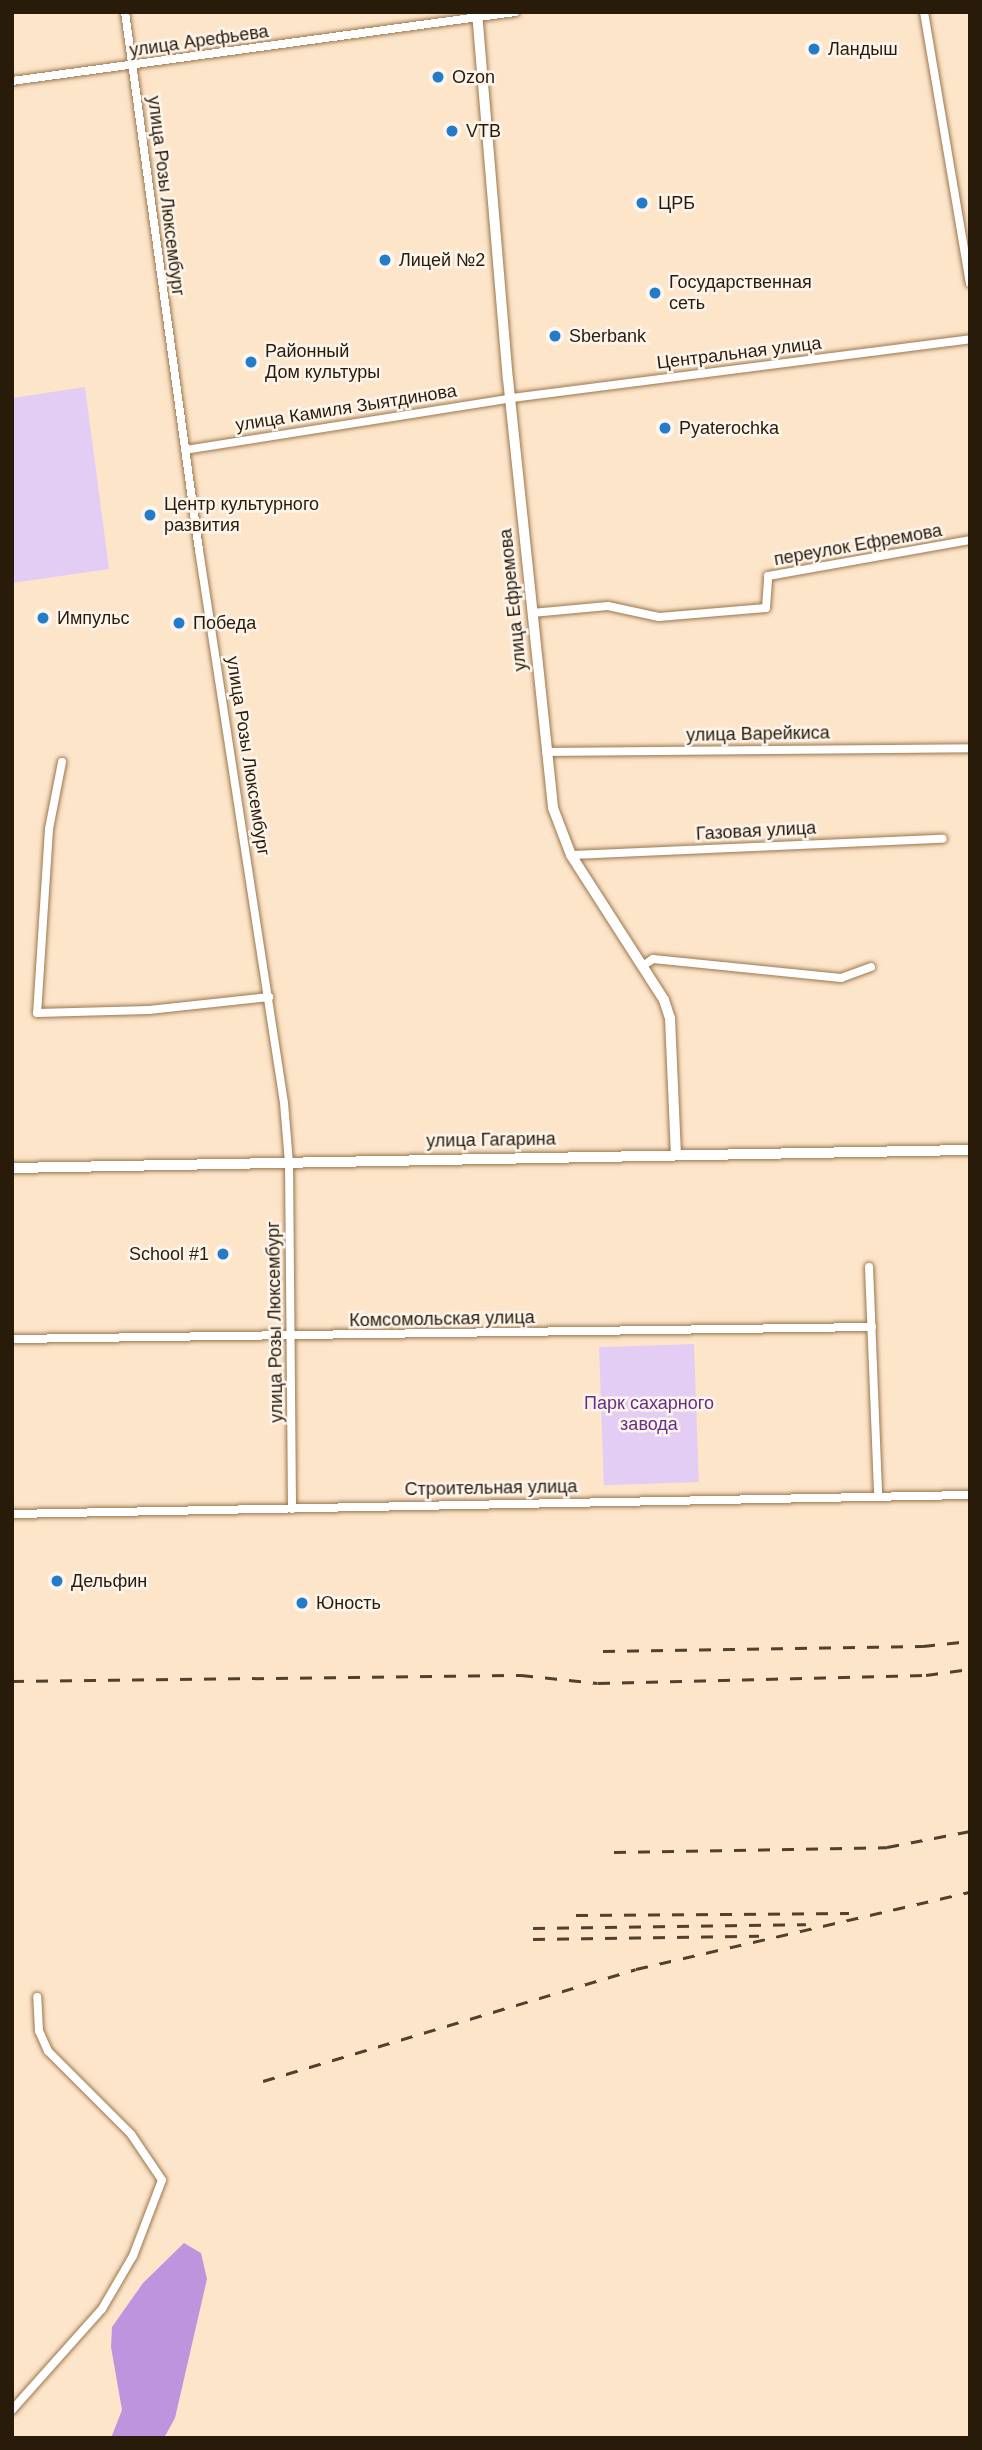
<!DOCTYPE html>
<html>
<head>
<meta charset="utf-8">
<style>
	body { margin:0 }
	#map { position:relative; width:982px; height:2450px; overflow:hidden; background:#fde5ca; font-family:Helvetica,sans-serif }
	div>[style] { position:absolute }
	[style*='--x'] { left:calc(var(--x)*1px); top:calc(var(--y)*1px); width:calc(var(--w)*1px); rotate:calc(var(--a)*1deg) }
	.green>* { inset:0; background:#e3cdf5; transform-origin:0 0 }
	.forest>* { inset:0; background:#be94df }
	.roads { filter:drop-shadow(0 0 2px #9b764b) drop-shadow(0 0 2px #9b764b) }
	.street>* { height:8px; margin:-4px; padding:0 4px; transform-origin:4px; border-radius:4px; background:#fff }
	.secondary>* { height:10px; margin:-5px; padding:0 5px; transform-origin:5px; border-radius:5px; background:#fff }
	.rail>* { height:2.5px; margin-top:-1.25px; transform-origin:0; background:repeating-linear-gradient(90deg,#50402c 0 12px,transparent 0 24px) }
	.dots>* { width:19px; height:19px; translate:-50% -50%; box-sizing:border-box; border:4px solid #fdf5ec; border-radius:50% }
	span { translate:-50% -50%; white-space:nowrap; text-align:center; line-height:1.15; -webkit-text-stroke:5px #fdf5ec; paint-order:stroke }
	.street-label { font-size:18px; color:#291b09 }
	.poi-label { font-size:18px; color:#291b09 }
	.left { translate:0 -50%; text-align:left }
	.right { translate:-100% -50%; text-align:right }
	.park-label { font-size:18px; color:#652f87 }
	.frame { position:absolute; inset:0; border:14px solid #291b09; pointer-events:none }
</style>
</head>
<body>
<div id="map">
	<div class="green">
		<div style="clip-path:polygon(85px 387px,109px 569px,12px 583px,12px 398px)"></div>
		<div style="left:694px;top:1344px;width:138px;height:95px;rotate:88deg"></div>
	</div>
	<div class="forest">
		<div style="clip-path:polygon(184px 2243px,201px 2253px,207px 2279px,175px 2418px,164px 2438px,111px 2438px,122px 2410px,111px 2347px,112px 2327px,143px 2283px)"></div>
	</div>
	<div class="roads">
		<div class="street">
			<div style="--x:125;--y:12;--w:543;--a:82.17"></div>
			<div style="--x:199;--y:550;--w:559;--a:81.26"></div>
			<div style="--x:284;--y:1103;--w:59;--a:85.2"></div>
			<div style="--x:289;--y:1162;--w:347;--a:89.5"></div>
			<div style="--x:924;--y:12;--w:275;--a:80.4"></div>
			<div style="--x:12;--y:81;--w:508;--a:-7.81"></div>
			<div style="--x:185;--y:450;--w:331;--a:-9"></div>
			<div style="--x:512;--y:398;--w:462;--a:-7.3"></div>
			<div style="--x:532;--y:613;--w:76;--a:-5.3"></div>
			<div style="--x:608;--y:606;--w:52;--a:12.2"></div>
			<div style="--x:659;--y:617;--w:107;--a:-4.8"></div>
			<div style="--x:766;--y:608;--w:32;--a:-86"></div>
			<div style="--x:768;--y:576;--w:205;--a:-10.1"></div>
			<div style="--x:546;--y:752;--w:424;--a:-0.5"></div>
			<div style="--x:62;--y:762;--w:68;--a:101"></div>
			<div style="--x:49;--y:829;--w:184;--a:93.7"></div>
			<div style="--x:37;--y:1013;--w:112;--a:-1.5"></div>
			<div style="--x:149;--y:1010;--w:121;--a:-6.2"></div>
			<div style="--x:571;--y:855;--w:372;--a:-2.5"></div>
			<div style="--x:644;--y:965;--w:11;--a:-34"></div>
			<div style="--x:653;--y:959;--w:189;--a:5.8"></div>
			<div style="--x:841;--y:978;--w:32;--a:-20"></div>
			<div style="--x:869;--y:1267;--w:229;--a:87.7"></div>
			<div style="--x:12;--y:1339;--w:860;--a:-0.8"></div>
			<div style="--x:12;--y:1514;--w:958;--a:-1.14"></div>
			<div style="--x:12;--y:2410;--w:135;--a:-48.3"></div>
			<div style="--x:102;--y:2309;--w:61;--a:-59.7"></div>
			<div style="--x:133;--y:2256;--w:81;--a:-69.1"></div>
			<div style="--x:162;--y:2180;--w:55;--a:-124"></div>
			<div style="--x:131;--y:2134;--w:117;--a:-135"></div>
			<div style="--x:48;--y:2051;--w:22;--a:-114"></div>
			<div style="--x:39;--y:2031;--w:34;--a:-93"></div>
		</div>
		<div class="secondary">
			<div style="--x:477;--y:12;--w:368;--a:85.2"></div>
			<div style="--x:508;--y:379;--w:431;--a:84"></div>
			<div style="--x:553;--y:808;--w:50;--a:69"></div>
			<div style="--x:571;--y:855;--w:172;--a:57.3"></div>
			<div style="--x:664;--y:1000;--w:19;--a:72"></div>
			<div style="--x:670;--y:1018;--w:135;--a:87.5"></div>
			<div style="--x:12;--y:1168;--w:958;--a:-1.08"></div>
		</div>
	</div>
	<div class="rail">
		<div style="--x:603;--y:1651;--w:320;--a:-0.9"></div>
		<div style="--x:923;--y:1646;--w:47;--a:-6.1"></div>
		<div style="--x:12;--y:1681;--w:509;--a:-0.68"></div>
		<div style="--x:521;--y:1675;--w:77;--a:5.9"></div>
		<div style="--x:598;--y:1683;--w:328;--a:-1.4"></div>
		<div style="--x:926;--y:1675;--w:44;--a:-7.8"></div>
		<div style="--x:614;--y:1852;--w:273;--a:-1"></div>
		<div style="--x:887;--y:1847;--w:85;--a:-10.9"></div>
		<div style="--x:576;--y:1915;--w:273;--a:-0.4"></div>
		<div style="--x:533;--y:1928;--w:273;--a:-0.8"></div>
		<div style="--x:533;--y:1939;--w:226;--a:-0.8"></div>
		<div style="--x:263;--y:2081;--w:389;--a:-16.7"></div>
		<div style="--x:636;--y:1969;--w:343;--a:-13"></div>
	</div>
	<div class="dots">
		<div style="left:814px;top:49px;background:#237cca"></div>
		<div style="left:438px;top:77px;background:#237cca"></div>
		<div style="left:452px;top:131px;background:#237cca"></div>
		<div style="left:642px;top:203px;background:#237cca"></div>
		<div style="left:385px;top:260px;background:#237cca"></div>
		<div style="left:655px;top:293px;background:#237cca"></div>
		<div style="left:555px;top:336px;background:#237cca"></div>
		<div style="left:251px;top:362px;background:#237cca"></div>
		<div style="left:665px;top:428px;background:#237cca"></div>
		<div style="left:150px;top:515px;background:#237cca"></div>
		<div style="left:43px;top:618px;background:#237cca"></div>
		<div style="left:179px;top:623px;background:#237cca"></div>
		<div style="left:223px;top:1254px;background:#237cca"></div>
		<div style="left:57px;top:1581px;background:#237cca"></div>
		<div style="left:302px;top:1603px;background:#237cca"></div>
	</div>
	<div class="street-label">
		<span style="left:199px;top:41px;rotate:-8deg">улица Арефьева</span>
		<span style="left:166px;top:196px;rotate:83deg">улица Розы Люксембург</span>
		<span style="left:739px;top:353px;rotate:-7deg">Центральная улица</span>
		<span style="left:346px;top:408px;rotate:-9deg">улица Камиля Зыятдинова</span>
		<span style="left:858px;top:545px;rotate:-10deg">переулок Ефремова</span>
		<span style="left:513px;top:600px;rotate:-96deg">улица Ефремова</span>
		<span style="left:758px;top:734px;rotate:-1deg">улица Варейкиса</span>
		<span style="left:248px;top:756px;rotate:81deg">улица Розы Люксембург</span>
		<span style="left:756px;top:831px;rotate:-3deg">Газовая улица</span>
		<span style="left:491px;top:1140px;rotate:-1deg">улица Гагарина</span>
		<span style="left:442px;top:1319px;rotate:-1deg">Комсомольская улица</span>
		<span style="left:275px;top:1322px;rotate:-91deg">улица Розы Люксембург</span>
		<span style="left:491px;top:1488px;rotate:-1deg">Строительная улица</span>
	</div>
	<div class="poi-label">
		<span class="left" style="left:828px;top:49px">Ландыш</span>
		<span class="left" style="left:452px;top:77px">Ozon</span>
		<span class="left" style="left:466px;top:131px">VTB</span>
		<span class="left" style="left:658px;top:203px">ЦРБ</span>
		<span class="left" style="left:399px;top:260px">Лицей №2</span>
		<span class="left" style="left:669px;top:293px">Государственная<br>сеть</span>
		<span class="left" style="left:569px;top:336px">Sberbank</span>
		<span class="left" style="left:265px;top:362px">Районный<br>Дом культуры</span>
		<span class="left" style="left:679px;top:428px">Pyaterochka</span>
		<span class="left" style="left:164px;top:515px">Центр культурного<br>развития</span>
		<span class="left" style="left:57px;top:618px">Импульс</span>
		<span class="left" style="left:193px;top:623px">Победа</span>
		<span class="right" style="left:209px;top:1254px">School #1</span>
		<span class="left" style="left:71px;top:1581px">Дельфин</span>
		<span class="left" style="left:316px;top:1603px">Юность</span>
	</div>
	<div class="park-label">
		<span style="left:649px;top:1414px">Парк сахарного<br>завода</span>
	</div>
	<div class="frame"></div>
</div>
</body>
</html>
